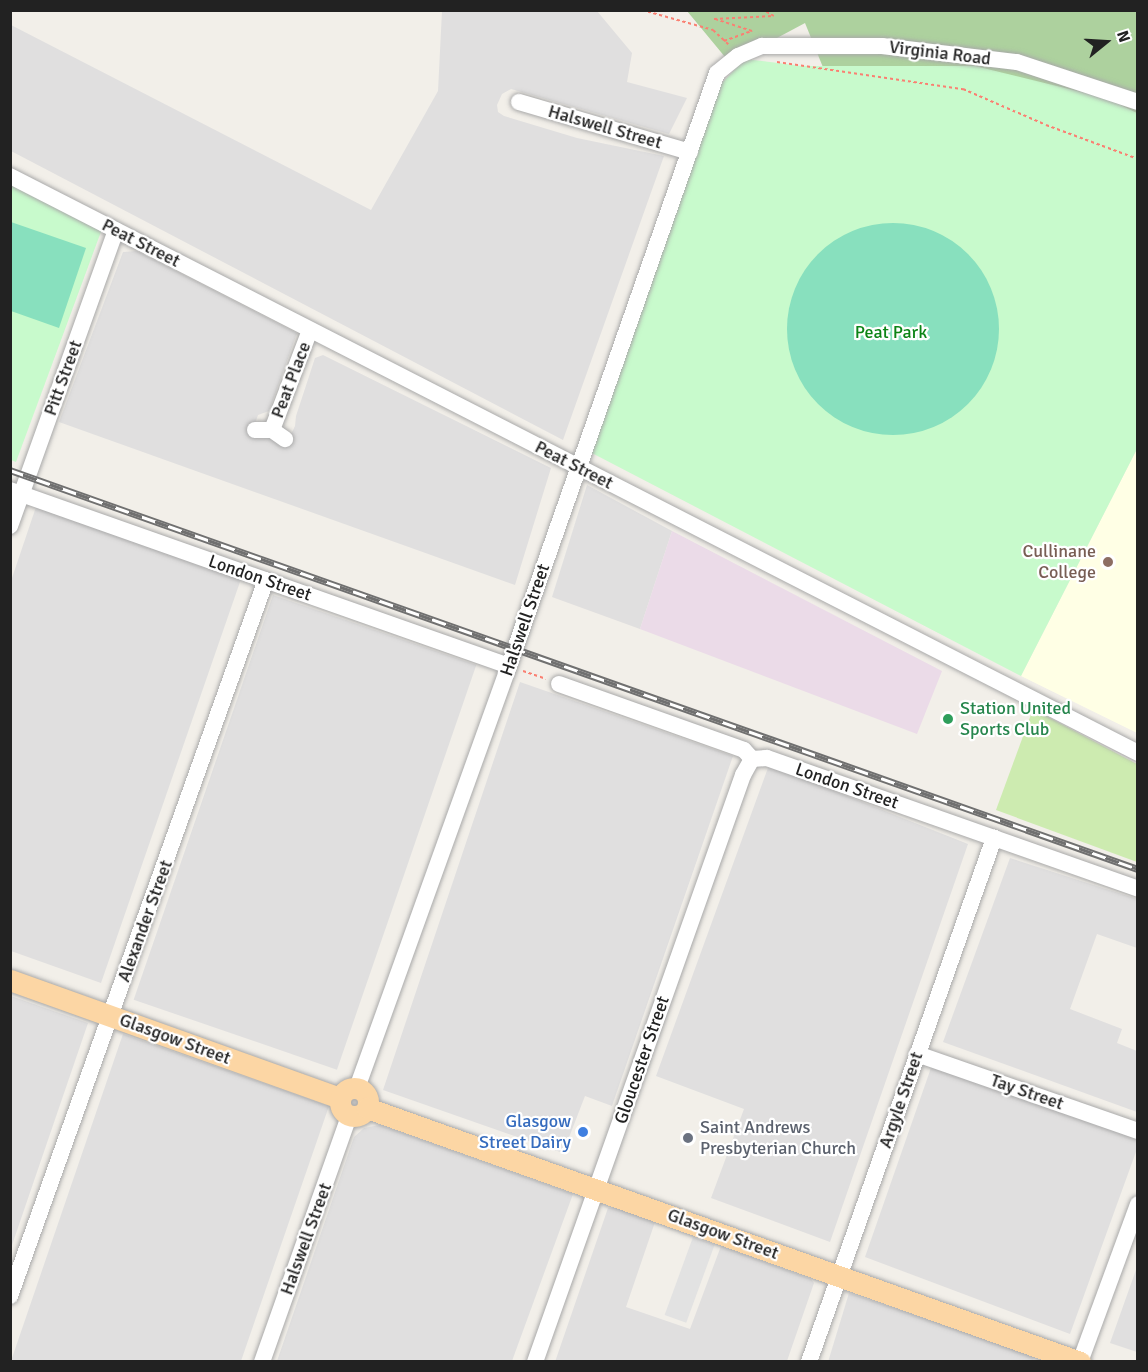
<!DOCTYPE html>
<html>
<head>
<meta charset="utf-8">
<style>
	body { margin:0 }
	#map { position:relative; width:1148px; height:1372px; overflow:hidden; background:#f2efe9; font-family:Signika,sans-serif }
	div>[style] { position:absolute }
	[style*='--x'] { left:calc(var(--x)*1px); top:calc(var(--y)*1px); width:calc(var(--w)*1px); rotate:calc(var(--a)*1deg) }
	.residential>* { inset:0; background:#e0dfdf; transform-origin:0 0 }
	.industrial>* { inset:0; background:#ebdbe8 }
	.education>* { inset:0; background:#ffffe5 }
	.grass>* { inset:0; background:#cdebb0 }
	.forest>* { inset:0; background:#add19e }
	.park>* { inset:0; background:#c8facc }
	.pitch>* { inset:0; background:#88e0be }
	.round { border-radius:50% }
	.parking>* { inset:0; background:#e2e2e2; transform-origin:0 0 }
	.path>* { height:2px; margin-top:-1px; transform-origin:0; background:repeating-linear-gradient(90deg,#fa8072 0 3px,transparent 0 6px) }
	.roads { filter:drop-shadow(0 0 2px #a9a9a9) drop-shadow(0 0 2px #a9a9a9) }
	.minor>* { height:16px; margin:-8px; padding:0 8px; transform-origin:8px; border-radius:8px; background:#fff }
	.major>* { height:21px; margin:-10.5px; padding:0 10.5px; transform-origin:10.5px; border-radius:10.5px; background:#fcd6a4 }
	.major>.ring { margin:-10.5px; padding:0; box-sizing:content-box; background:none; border:21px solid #fcd6a4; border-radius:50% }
	.rail>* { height:7px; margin-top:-3.5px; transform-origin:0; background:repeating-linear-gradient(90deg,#fff 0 14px,#707070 0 28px); box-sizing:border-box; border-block:2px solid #707070 }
	.dots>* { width:16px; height:16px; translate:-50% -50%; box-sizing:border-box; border:3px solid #fff; border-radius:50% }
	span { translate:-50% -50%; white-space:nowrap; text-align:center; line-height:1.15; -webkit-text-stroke:4.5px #fff; paint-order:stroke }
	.street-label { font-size:18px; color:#222 }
	.park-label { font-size:18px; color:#0c8416 }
	.education-label { font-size:18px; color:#785e54 }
	.right { translate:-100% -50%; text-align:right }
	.leisure-label { font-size:18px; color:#27864d }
	.left { translate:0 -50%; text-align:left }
	.shop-label { font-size:18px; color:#366cbe }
	.worship-label { font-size:18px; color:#5b616d }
	.frame { position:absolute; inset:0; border:12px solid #222; pointer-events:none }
	.north { position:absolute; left:1076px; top:12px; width:60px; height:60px; -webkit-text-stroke:4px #fff; paint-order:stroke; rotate:72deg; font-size:16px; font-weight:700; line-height:24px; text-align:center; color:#222 }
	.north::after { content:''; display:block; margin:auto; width:21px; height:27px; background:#222; clip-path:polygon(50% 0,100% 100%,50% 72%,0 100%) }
</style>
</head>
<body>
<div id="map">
	<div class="residential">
		<div style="clip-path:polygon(442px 11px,597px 11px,632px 53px,627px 82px,687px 98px,669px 134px,511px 89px,502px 94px,497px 105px,498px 112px,504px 116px,577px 138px,664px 156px,563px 440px,11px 151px,11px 25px,371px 210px,438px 91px)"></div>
		<div style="clip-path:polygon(137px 251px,297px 333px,269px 411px,258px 415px,253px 429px,288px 441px,295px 426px,296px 416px,315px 358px,323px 355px,551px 468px,515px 585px,59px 422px,123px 252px)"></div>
		<div style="clip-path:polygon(587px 485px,672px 531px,640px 629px,552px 597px)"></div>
		<div style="clip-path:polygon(36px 507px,241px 579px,101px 983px,11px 951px,11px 581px)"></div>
		<div style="left:273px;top:595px;width:215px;height:428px;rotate:19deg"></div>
		<div style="clip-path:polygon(520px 682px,733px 756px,612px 1106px,585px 1096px,563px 1153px,383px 1090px)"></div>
		<div style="clip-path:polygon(769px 765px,968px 844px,830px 1242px,711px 1198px,744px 1109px,656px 1076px)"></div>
		<div style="clip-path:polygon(1010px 858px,1137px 899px,1137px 948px,1097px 934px,1070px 1009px,1122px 1029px,1117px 1043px,1137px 1051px,1137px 1112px,943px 1042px)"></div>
		<div style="clip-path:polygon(11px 996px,88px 1023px,11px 1248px,10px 996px)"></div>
		<div style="clip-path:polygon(123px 1034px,329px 1106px,241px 1361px,11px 1361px)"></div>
		<div style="clip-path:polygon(932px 1065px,1137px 1138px,1137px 1149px,1070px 1334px,865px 1257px)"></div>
		<div style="clip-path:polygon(380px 1125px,573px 1194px,512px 1361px,277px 1361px,354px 1137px,364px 1128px)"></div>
		<div style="clip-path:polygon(608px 1208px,616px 1208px,655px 1222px,626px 1307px,690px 1329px,721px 1246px,811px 1279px,814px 1283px,787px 1361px,555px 1362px)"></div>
		<div style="clip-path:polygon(1137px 1267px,1137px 1352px,1110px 1343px)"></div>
		<div style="clip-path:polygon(849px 1293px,1034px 1355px,1033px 1362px,828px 1362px)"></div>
	</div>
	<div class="industrial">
		<div style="clip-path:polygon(672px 531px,942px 671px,917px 734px,640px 629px)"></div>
	</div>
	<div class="education">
		<div style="clip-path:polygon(1137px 449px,1137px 733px,1021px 676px)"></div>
	</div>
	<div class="grass">
		<div style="clip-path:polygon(1033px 709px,1137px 764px,1137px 862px,996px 810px)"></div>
	</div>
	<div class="forest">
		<div style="clip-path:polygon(687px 11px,1137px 11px,1137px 216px,831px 87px,805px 23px,730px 63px)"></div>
	</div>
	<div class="park">
		<div style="clip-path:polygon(745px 59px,802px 66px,975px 66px,1106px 98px,1137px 113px,1137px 449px,1021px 676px,588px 451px,717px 88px)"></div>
		<div style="clip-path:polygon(11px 182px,102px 229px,16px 462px,11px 460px)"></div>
	</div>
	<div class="pitch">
		<div style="clip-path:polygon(11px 222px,86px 248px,59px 328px,11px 311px)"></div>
		<div class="round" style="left:787px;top:223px;width:212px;height:212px"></div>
	</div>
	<div class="parking">
		<div style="left:693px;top:1237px;width:23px;height:83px;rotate:20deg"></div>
	</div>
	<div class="path">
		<div style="--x:642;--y:10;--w:74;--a:15.7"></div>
		<div style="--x:713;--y:30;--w:22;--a:43"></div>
		<div style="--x:724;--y:41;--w:30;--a:-20"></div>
		<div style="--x:752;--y:31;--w:40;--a:-162"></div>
		<div style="--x:714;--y:19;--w:60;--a:-2.9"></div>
		<div style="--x:774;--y:16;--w:13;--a:-151"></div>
		<div style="--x:777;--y:62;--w:188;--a:8.3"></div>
		<div style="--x:963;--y:89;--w:90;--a:23.4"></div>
		<div style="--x:1046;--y:125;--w:98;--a:20.3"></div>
		<div style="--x:523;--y:671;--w:24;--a:19"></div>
	</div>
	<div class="roads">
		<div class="minor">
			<div style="--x:519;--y:102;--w:178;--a:16.3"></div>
			<div style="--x:10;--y:176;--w:1267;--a:27.09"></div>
			<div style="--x:255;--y:430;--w:17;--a:0"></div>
			<div style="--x:272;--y:430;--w:16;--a:35"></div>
			<div style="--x:272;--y:430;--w:107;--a:-69.2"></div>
			<div style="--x:10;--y:490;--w:529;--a:19.43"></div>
			<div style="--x:10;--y:526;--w:314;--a:-70.3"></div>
			<div style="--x:559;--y:684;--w:196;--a:19.6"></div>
			<div style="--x:744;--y:750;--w:12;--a:48"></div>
			<div style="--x:752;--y:759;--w:15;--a:-4"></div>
			<div style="--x:767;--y:758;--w:393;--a:19.4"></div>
			<div style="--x:917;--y:1054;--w:234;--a:19.2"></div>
			<div style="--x:357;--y:1088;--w:449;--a:-70.2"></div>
			<div style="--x:509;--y:666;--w:628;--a:-70.67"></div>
			<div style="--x:717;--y:73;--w:27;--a:-39"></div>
			<div style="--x:738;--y:56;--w:26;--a:-23"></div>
			<div style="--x:762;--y:46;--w:120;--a:0"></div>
			<div style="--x:882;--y:46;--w:136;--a:6.8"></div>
			<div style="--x:1017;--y:62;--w:127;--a:18.3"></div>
			<div style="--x:10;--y:1296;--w:760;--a:-70.33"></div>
			<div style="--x:262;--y:1362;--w:261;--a:-70.5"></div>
			<div style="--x:535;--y:1362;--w:623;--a:-70.49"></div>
			<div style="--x:743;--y:775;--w:18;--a:-61"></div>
			<div style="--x:809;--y:1362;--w:556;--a:-70.55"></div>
			<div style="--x:1080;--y:1362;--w:168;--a:-69.8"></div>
		</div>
		<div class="major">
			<div style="--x:10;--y:980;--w:350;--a:19.7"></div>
			<div class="ring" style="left:340px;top:1088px;width:7px;height:7px"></div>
			<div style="--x:367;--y:1108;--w:757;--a:19.61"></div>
		</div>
	</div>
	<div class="rail">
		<div style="--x:10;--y:470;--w:1196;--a:19.48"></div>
	</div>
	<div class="dots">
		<div style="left:1108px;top:562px;background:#8d6e63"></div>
		<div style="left:948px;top:719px;background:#2e9e5b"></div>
		<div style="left:583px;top:1132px;background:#3f7fe0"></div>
		<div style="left:688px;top:1138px;background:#6b7280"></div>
	</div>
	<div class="street-label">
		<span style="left:940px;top:53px;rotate:7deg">Virginia Road</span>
		<span style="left:605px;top:127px;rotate:16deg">Halswell Street</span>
		<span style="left:141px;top:243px;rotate:27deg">Peat Street</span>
		<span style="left:63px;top:378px;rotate:-70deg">Pitt Street</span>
		<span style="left:291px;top:380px;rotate:-69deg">Peat Place</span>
		<span style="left:574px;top:465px;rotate:27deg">Peat Street</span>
		<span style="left:260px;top:578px;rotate:19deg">London Street</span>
		<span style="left:525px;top:620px;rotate:-71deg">Halswell Street</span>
		<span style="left:847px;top:786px;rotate:19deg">London Street</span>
		<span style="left:145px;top:921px;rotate:-70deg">Alexander Street</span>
		<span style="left:175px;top:1039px;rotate:20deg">Glasgow Street</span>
		<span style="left:642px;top:1060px;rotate:-71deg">Gloucester Street</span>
		<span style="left:1027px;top:1092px;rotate:19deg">Tay Street</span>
		<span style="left:901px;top:1100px;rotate:-71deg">Argyle Street</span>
		<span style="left:723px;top:1234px;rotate:20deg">Glasgow Street</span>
		<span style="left:306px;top:1239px;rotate:-70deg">Halswell Street</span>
	</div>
	<div class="park-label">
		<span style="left:891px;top:332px">Peat Park</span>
	</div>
	<div class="education-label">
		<span class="right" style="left:1096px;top:562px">Cullinane<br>College</span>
	</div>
	<div class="leisure-label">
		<span class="left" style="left:960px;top:719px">Station United<br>Sports Club</span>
	</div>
	<div class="shop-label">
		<span class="right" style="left:571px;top:1132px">Glasgow<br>Street Dairy</span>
	</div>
	<div class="worship-label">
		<span class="left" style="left:700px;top:1138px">Saint Andrews<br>Presbyterian Church</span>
	</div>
	<div class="frame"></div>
	<div class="north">N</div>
</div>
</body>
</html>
